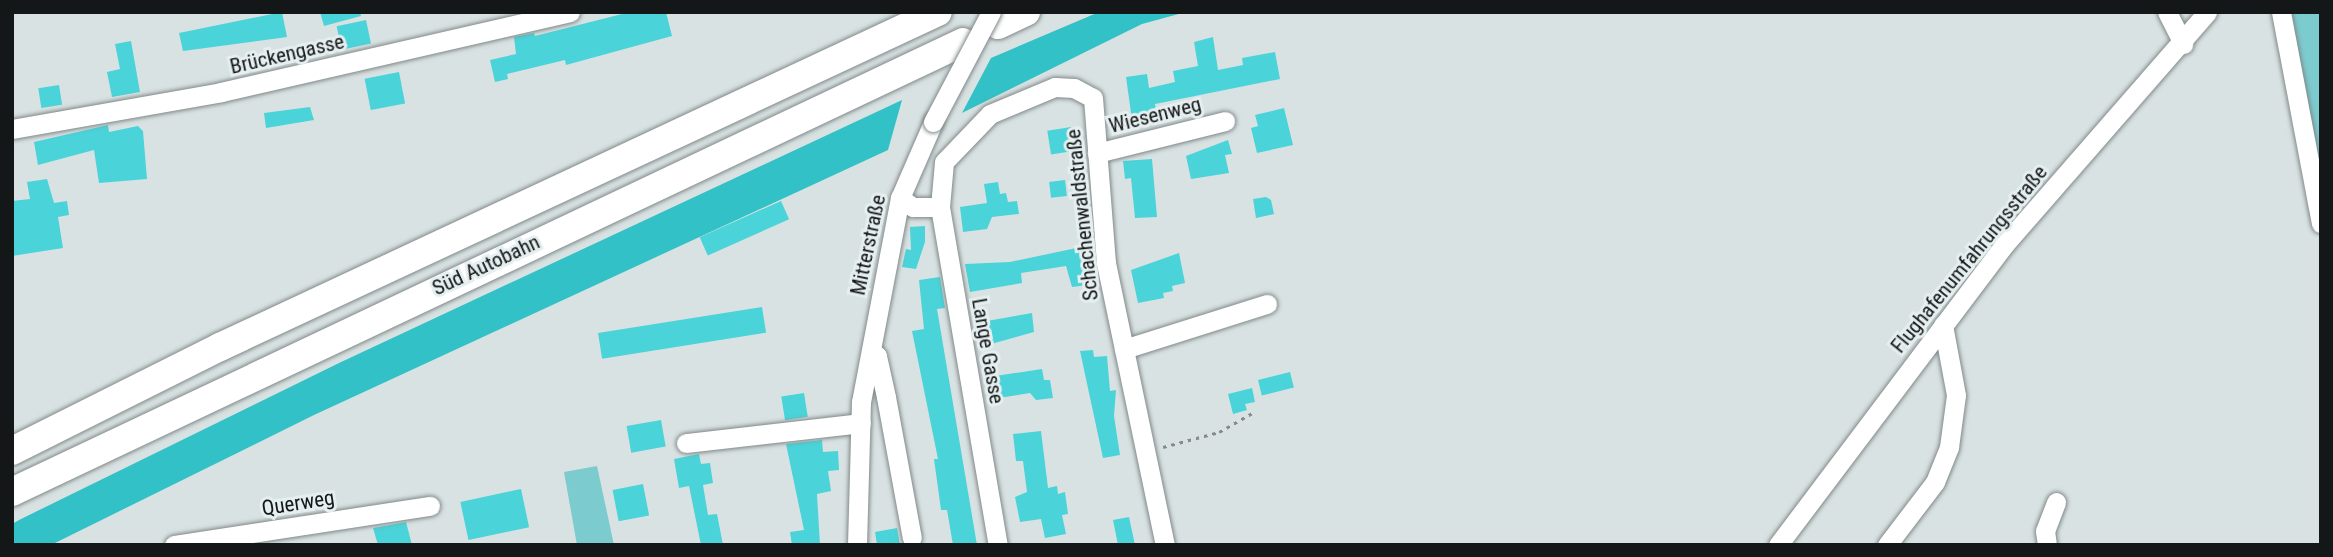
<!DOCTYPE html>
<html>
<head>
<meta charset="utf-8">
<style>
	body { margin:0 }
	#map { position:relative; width:2333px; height:557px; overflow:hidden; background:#d9e2e2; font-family:"Roboto Condensed",sans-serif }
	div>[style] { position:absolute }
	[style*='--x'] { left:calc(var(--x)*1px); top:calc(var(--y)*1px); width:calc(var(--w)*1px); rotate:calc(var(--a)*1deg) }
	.green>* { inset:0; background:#7ccbcf }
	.forest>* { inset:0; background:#32c1c6 }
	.building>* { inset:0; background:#4ad3d8; transform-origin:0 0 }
	.path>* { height:2.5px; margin-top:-1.25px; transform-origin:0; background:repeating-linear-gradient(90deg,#858b8c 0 3.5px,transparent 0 8.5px) }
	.roads { filter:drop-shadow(0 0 2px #818989) drop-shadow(0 0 2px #818989) }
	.minor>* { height:19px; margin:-9.5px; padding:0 9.5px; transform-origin:9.5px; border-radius:9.5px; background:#fff }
	.highway>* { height:28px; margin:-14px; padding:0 14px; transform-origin:14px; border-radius:14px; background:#fff }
	.bridges { filter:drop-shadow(0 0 2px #818989) drop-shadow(0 0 2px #818989) }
	.minor-bridge>* { height:19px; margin:-9.5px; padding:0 9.5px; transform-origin:9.5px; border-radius:9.5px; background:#fff }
	span { translate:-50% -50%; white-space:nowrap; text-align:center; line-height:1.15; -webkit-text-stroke:6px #e6efef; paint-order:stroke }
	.street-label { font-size:21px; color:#141718 }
	.frame { position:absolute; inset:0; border:14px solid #141718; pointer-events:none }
</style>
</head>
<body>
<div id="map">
	<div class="green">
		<div style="clip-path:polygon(2289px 12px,2321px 12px,2321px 183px)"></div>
		<div style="clip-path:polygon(597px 466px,614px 545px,577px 545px,564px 472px)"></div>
	</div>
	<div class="forest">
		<div style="clip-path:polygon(1099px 12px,1186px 12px,1142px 24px,962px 113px,991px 58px)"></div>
		<div style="clip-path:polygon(902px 100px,888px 150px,314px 415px,51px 545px,12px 545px,12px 524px,21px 519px,339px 363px)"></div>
	</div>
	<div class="building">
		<div style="clip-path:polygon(282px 12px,287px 37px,183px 51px,179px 33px)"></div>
		<div style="clip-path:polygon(320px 12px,360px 12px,361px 16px,324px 26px)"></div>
		<div style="clip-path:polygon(630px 12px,666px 12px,672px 36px,566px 65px,565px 60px,507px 74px,508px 79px,495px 82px,490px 60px,516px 54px,514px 37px,534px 33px,535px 36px)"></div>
		<div style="left:366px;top:20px;width:24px;height:30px;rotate:78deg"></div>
		<div style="clip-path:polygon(1213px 37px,1218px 70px,1243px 65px,1242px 58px,1275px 52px,1280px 79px,1155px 104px,1157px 116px,1132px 120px,1126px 77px,1147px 74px,1149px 88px,1175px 82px,1173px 71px,1198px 66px,1194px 42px)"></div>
		<div style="clip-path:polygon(131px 41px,140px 92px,112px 97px,107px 72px,120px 69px,115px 44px)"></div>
		<div style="left:399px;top:72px;width:32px;height:35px;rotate:79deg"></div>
		<div style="left:59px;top:85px;width:20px;height:21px;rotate:81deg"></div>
		<div style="clip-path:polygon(310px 107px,314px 120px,266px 128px,264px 113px)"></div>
		<div style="clip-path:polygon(1284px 108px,1293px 145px,1257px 153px,1251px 128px,1258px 126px,1255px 115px)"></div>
		<div style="clip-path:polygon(108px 125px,109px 132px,138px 126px,143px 131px,147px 179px,99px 183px,94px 150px,38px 165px,34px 142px)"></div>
		<div style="left:1071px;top:127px;width:24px;height:24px;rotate:81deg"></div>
		<div style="clip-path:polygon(1228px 140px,1232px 154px,1225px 155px,1229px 173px,1191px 179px,1186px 156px)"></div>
		<div style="clip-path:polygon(1152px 159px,1157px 217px,1135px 218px,1131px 178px,1125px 179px,1123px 161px)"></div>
		<div style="clip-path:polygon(47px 179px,54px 203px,67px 201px,69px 215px,58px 217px,63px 248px,12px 256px,12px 201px,30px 199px,27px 182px)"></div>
		<div style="left:1065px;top:180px;width:16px;height:16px;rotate:83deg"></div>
		<div style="clip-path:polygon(998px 182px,1000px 194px,1006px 193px,1008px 202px,1017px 201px,1019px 214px,992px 217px,987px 229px,963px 232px,960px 207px,987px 203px,984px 184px)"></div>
		<div style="clip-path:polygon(1266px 197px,1271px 200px,1274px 214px,1256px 218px,1253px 199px)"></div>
		<div style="left:781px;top:201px;width:20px;height:89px;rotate:66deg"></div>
		<div style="clip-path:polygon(925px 226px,925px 242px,916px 269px,902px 267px,906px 249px,911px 250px,910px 227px)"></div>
		<div style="clip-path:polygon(1086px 246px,1095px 284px,1072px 287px,1066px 266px,1021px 273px,1022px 283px,970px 292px,965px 264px,1010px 262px)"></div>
		<div style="clip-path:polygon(1179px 253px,1185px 283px,1172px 286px,1173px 291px,1163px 293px,1164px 298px,1138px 303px,1131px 270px)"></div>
		<div style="clip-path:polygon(940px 277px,945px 308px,937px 309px,977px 545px,953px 545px,947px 510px,941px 510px,934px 459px,938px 459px,912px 331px,924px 329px,919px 280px)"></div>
		<div style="left:762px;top:307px;width:26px;height:166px;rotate:81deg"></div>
		<div style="clip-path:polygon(1032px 313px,1034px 332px,984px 346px,981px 322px)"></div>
		<div style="clip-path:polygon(1093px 350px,1094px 357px,1107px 356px,1110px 391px,1116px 390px,1114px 416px,1120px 455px,1103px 458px,1080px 351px)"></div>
		<div style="clip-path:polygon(1042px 369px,1044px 380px,1050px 380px,1053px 398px,1036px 400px,1030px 393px,992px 399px,989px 377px)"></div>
		<div style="left:1290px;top:372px;width:16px;height:33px;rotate:76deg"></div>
		<div style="clip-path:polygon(1252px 388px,1255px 402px,1245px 404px,1247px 410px,1233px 414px,1228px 394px)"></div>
		<div style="left:804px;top:393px;width:24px;height:23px;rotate:81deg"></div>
		<div style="left:661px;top:420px;width:27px;height:35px;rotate:80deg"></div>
		<div style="clip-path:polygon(1041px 431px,1048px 488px,1057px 486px,1058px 494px,1065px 492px,1068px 514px,1062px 515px,1066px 534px,1045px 538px,1041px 519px,1020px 522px,1015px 497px,1027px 492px,1023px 461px,1016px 461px,1013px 434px)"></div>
		<div style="clip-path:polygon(822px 440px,823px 452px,838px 451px,839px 470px,828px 471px,831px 491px,817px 494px,820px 545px,792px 545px,790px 532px,804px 530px,786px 444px)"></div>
		<div style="clip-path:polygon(699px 454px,701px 464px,710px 463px,713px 483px,703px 485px,708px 515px,717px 514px,723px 545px,701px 545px,689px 486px,679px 488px,674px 459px)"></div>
		<div style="left:643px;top:484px;width:32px;height:31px;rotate:79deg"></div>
		<div style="left:521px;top:489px;width:39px;height:62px;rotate:78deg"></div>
		<div style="clip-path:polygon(1129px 517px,1135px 545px,1118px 545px,1113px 520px)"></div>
		<div style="clip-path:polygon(406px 522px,412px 545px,378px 545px,373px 528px)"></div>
		<div style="clip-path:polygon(897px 528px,900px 545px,877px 545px,875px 532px)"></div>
	</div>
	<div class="path">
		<div style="--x:1163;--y:447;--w:58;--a:-15"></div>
		<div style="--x:1219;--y:432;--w:40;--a:-29.7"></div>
	</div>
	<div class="roads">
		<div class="minor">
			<div style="--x:2167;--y:12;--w:36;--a:63"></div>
			<div style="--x:2281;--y:12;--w:215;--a:79.3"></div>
			<div style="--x:12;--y:129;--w:212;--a:-10"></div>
			<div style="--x:221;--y:92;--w:358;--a:-12.9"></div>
			<div style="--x:1097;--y:153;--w:132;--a:-14"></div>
			<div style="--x:900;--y:198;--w:16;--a:35"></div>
			<div style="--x:913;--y:207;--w:27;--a:0"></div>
			<div style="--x:940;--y:207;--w:343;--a:80.3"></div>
			<div style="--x:940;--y:207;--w:45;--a:-84.9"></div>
			<div style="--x:944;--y:162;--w:66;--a:-46.2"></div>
			<div style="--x:990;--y:114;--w:70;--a:-22.6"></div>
			<div style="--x:1055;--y:87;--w:19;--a:3"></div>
			<div style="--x:1074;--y:88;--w:21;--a:28"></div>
			<div style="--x:1093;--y:98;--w:166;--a:85.5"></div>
			<div style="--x:1106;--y:263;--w:288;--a:78.2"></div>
			<div style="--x:1124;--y:349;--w:150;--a:-17.5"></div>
			<div style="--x:871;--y:351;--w:8;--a:40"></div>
			<div style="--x:877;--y:356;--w:42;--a:77.6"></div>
			<div style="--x:886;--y:397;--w:143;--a:79.6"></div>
			<div style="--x:686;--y:443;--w:176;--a:-6.5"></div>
			<div style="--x:174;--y:545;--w:259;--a:-8.7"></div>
			<div style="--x:857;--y:545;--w:143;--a:-88.4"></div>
			<div style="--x:861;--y:402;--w:208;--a:-79.2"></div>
			<div style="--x:900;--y:198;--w:83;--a:-66.5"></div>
			<div style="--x:1778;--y:545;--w:376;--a:-53"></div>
			<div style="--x:2004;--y:245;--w:309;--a:-48.9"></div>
			<div style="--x:1887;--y:545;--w:79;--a:-52.7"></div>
			<div style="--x:1935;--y:482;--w:38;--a:-68"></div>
			<div style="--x:1949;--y:447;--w:52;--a:-82.3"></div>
			<div style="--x:1956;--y:395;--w:71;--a:-100.5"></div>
			<div style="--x:2047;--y:545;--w:14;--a:-98"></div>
			<div style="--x:2045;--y:531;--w:31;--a:-69"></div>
		</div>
		<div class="highway">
			<div style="--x:998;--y:25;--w:31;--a:-25"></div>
			<div style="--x:12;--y:451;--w:233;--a:-26.6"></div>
			<div style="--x:220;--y:347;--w:792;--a:-25.01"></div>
			<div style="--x:12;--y:492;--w:1052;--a:-25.32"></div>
		</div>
	</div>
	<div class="bridges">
		<div class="minor-bridge">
			<div style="--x:933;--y:122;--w:124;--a:-62.2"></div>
		</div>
	</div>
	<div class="street-label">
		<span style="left:287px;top:54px;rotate:-13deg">Brückengasse</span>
		<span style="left:1155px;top:115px;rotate:-14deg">Wiesenweg</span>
		<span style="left:1082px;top:215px;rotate:-96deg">Schachenwaldstraße</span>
		<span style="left:868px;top:245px;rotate:-78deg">Mitterstraße</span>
		<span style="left:1969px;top:259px;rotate:-51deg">Flughafenumfahrungsstraße</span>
		<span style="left:486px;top:265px;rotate:-25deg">Süd Autobahn</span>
		<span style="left:988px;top:351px;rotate:80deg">Lange Gasse</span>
		<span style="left:298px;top:503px;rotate:-9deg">Querweg</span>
	</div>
	<div class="frame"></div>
</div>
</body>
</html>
